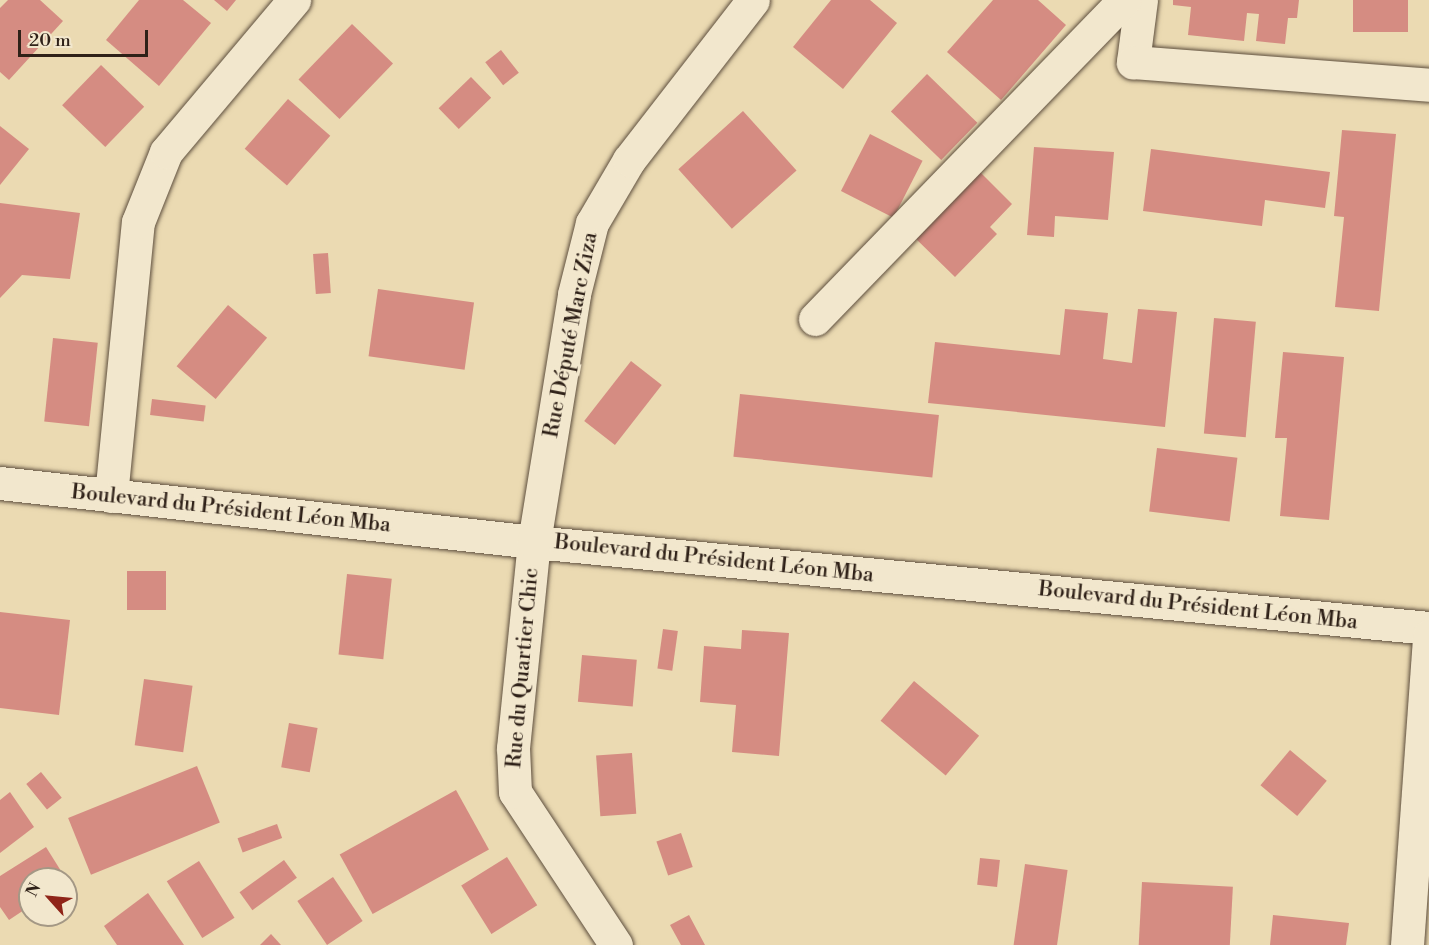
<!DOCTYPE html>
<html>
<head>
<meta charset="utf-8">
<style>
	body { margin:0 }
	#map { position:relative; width:1429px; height:945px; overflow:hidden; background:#ebdab2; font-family:"Libre Bodoni",serif }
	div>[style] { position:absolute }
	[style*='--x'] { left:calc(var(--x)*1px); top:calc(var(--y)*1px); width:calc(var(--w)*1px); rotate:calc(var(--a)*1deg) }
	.building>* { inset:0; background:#d58c82; transform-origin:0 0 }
	.roads { filter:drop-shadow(0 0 2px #5e4f3e) drop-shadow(0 0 2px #5e4f3e) }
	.minor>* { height:33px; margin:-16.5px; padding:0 16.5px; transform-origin:16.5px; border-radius:16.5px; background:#f2e7cd }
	span { translate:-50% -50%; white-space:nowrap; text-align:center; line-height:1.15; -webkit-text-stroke:6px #f2e7cd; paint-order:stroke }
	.street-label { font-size:21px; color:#2f2118 }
	.north { position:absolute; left:18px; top:867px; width:60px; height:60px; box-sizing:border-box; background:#f2e7cd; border:2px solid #a49885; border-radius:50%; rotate:297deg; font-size:16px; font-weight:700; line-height:24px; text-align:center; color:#2f2118 }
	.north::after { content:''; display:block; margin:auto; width:21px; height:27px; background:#8f2418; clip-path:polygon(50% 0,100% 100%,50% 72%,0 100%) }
	.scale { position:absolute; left:18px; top:30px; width:130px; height:27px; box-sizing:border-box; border:3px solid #2f2118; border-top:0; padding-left:8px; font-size:18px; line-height:21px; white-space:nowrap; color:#2f2118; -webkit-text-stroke:4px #f2e7cd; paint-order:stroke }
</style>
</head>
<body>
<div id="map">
	<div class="building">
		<div style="clip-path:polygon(8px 0,40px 0,63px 21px,9px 80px,0 72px,0 8px)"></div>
		<div style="clip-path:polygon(139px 0,183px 0,211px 23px,159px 86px,106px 40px)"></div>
		<div style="clip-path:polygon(214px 0,236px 0,227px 11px)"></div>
		<div style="clip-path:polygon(831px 0,870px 0,897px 23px,843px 89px,793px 47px)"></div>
		<div style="clip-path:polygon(993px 0,1038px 0,1066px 25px,1001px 100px,947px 52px)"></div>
		<div style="clip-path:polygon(1173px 0,1299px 0,1297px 18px,1288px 18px,1285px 44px,1256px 41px,1259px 14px,1247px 13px,1244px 41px,1188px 35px,1191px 7px,1173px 5px)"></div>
		<div style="left:1353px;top:0;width:55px;height:32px"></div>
		<div style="left:352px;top:24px;width:57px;height:77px;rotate:44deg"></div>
		<div style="left:501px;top:50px;width:29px;height:20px;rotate:52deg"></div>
		<div style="left:101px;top:65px;width:60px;height:56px;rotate:44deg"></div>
		<div style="left:927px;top:74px;width:70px;height:52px;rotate:44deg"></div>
		<div style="left:471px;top:77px;width:29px;height:45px;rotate:46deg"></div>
		<div style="left:288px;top:99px;width:56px;height:66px;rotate:41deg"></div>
		<div style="left:743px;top:111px;width:80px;height:87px;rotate:48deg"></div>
		<div style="clip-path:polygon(0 126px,29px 149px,0 185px)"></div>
		<div style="clip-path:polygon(1342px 130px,1396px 134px,1379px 311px,1335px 307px,1344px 217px,1334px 216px)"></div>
		<div style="left:870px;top:134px;width:59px;height:64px;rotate:27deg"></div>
		<div style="clip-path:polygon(1034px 147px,1114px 152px,1108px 220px,1055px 216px,1054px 237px,1027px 235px)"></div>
		<div style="clip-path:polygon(1151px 149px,1330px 172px,1325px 208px,1265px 200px,1262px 226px,1143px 211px)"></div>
		<div style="clip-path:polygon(978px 170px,1012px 204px,990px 227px,997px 234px,955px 277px,913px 236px)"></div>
		<div style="clip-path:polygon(0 203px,80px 213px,70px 279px,22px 275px,0 298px)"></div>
		<div style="left:328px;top:253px;width:40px;height:15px;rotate:86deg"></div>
		<div style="left:378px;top:289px;width:97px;height:68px;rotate:8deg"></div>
		<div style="left:228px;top:305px;width:51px;height:80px;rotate:40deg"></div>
		<div style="clip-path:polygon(1065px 309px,1108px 313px,1103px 359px,1132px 363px,1138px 309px,1177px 312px,1165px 427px,928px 403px,935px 342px,1060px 355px)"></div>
		<div style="left:1214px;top:318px;width:42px;height:116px;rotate:5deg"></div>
		<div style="left:53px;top:338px;width:45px;height:84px;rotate:6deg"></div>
		<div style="clip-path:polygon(1283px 352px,1344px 357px,1329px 520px,1280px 516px,1287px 438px,1275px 438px)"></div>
		<div style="left:631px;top:361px;width:39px;height:76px;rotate:38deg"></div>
		<div style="left:740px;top:394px;width:200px;height:63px;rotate:6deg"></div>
		<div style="left:152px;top:399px;width:54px;height:16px;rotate:7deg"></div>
		<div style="left:1157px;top:448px;width:81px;height:64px;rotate:7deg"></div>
		<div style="left:127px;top:571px;width:39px;height:39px"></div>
		<div style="left:347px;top:574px;width:45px;height:81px;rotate:6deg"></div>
		<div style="clip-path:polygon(0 612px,70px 620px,59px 715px,0 708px)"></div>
		<div style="left:663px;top:629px;width:15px;height:40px;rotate:8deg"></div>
		<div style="clip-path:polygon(742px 630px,789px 633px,779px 756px,732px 752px,736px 705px,700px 702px,704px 646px,741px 649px)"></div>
		<div style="left:582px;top:655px;width:55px;height:47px;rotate:5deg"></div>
		<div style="left:144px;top:679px;width:49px;height:67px;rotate:8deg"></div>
		<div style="left:914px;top:681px;width:85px;height:52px;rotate:40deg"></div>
		<div style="left:289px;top:723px;width:29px;height:45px;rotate:10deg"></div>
		<div style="left:1290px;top:750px;width:48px;height:46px;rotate:40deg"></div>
		<div style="left:632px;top:753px;width:61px;height:36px;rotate:86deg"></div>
		<div style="left:197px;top:766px;width:61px;height:139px;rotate:68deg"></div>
		<div style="left:41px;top:772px;width:33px;height:19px;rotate:51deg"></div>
		<div style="left:456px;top:790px;width:68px;height:133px;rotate:61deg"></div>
		<div style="clip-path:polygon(10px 792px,34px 827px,0 853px,0 800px)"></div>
		<div style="left:277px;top:824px;width:15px;height:42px;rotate:70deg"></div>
		<div style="left:681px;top:833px;width:36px;height:26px;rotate:71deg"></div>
		<div style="clip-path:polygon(46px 847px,66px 879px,30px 879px,30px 906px,9px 920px,0 907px,0 876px)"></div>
		<div style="left:507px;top:857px;width:57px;height:54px;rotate:58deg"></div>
		<div style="left:980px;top:858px;width:20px;height:27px;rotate:6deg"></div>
		<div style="left:284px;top:860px;width:22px;height:55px;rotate:54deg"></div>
		<div style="left:199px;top:861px;width:67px;height:38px;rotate:58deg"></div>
		<div style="left:1025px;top:864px;width:43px;height:82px;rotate:8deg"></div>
		<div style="left:333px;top:877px;width:53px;height:43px;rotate:56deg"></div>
		<div style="left:1142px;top:882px;width:91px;height:63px;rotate:3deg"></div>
		<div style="clip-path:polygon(148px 893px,184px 945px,117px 945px,104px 926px)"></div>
		<div style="clip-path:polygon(689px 915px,705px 945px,681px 945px,670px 925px)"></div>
		<div style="clip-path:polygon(1273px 915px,1349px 923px,1346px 945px,1270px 945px)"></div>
		<div style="clip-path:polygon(271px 934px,281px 945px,260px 945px)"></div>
	</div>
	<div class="roads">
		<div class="minor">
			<div style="--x:1141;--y:0;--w:63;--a:97.4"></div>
			<div style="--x:1133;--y:62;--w:297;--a:4.4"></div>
			<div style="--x:815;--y:319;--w:444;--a:-45.9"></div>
			<div style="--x:0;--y:483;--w:537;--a:6.3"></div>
			<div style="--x:534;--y:542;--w:899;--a:5.49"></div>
			<div style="--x:111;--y:496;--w:275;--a:-84.4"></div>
			<div style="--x:138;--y:222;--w:75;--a:-68.2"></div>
			<div style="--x:166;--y:152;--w:199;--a:-49.9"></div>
			<div style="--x:616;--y:945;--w:183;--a:-123.4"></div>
			<div style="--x:515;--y:792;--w:44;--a:-92.6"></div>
			<div style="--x:513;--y:748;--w:207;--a:-84.2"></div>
			<div style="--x:534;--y:542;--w:251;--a:-80.8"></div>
			<div style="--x:574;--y:294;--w:73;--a:-75.8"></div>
			<div style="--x:592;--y:223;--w:73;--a:-59.6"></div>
			<div style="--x:629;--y:160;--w:202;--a:-52.2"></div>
			<div style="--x:1407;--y:945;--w:310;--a:-85.9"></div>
		</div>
	</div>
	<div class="street-label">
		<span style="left:571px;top:335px;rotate:-79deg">Rue Député Marc Ziza</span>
		<span style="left:231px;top:509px;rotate:6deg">Boulevard du Président Léon Mba</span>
		<span style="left:714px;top:559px;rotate:6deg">Boulevard du Président Léon Mba</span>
		<span style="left:1198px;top:606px;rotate:6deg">Boulevard du Président Léon Mba</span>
		<span style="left:523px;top:668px;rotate:-85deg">Rue du Quartier Chic</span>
	</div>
	<div class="north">N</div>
	<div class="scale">20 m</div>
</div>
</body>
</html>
